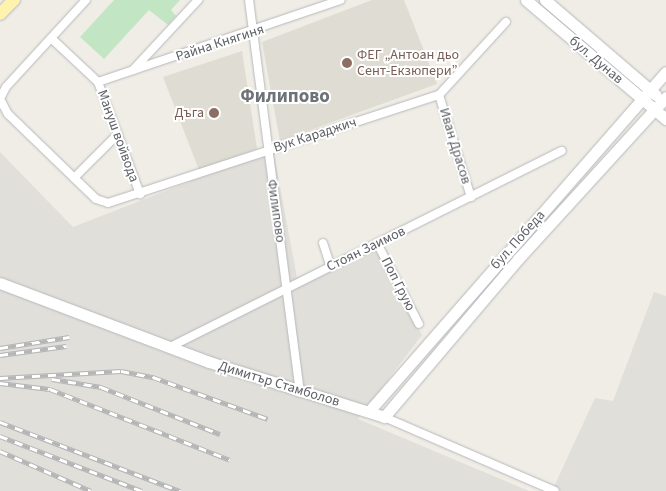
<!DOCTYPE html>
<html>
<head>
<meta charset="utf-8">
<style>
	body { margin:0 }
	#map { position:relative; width:666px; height:491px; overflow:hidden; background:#efede5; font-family:"Source Sans 3",sans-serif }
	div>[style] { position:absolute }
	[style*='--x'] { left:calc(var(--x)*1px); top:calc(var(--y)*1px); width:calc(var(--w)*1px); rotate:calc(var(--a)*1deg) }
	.industrial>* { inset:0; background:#e1dfda }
	.education>* { inset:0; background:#dfdcd3 }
	.green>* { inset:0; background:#c2e6c3 }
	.roads { filter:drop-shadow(0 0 1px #b6b8bc) drop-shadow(0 0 1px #b6b8bc) }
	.street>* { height:8px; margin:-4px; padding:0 4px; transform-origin:4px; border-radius:4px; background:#fff }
	.secondary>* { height:11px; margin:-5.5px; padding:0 5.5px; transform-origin:5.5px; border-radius:5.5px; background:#fff }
	.primary>* { height:12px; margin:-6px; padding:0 6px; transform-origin:6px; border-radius:6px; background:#fef2ac }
	.rail>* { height:4.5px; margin-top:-2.25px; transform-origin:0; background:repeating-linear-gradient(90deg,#fff 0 8px,#b4b5b6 0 16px); box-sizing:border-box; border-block:1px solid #b4b5b6 }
	.dots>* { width:14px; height:14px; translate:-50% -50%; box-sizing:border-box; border:2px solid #fff; border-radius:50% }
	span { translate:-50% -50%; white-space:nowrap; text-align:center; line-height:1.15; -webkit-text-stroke:4px #fff; paint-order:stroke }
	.street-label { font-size:14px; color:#5d6166 }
	.education-label { font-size:14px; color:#785e54 }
	.left { translate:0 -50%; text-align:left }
	.right { translate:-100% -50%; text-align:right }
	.district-label { font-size:19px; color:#6e7378; font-weight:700 }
</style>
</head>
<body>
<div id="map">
	<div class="industrial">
		<div style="clip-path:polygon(273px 149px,297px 278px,373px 242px,422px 335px,358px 419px,529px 491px,0 491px,0 152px,73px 227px)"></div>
		<div style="clip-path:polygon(654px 292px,666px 296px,666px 491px,552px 491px,595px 398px,613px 401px)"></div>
	</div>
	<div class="education">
		<div style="clip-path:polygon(372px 0,404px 0,437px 84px,280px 141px,262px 42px)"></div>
		<div style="clip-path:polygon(242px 51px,257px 149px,199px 170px,163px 77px)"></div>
	</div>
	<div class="green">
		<div style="clip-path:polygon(114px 0,180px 0,171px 10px,176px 16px,168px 25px,149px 10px,104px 59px,80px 37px)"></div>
	</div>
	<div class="roads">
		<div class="street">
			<div style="--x:86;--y:0;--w:118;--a:132.6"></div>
			<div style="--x:6;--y:87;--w:13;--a:117"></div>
			<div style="--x:0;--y:99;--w:17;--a:62"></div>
			<div style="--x:8;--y:114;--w:122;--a:44"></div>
			<div style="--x:96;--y:199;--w:13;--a:18"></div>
			<div style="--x:108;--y:203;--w:348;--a:-18.1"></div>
			<div style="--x:439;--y:95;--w:99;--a:-47.5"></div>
			<div style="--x:249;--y:0;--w:396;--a:82.6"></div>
			<div style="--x:51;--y:38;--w:64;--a:43.1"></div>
			<div style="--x:98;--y:82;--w:120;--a:69.4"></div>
			<div style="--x:133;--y:70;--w:96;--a:-47.1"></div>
			<div style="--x:98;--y:82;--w:256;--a:-18.7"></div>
			<div style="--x:439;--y:95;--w:107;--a:72.6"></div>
			<div style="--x:74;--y:178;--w:62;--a:-45"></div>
			<div style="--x:323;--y:243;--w:25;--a:72"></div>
			<div style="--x:377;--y:243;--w:91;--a:62.6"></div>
			<div style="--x:170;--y:347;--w:438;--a:-26.6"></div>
			<div style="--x:384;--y:417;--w:186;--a:23.4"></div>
		</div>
		<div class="secondary">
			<div style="--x:526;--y:0;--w:184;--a:40.4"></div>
			<div style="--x:545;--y:0;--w:146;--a:40.6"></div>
			<div style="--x:0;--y:283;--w:223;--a:20.7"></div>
			<div style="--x:209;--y:362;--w:183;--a:17.4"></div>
			<div style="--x:384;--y:417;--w:207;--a:-49.7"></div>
			<div style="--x:518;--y:259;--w:219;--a:-47.6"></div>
			<div style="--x:370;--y:410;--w:449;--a:-48.8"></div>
		</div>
		<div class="primary">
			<div style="--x:0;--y:14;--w:20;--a:-45"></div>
		</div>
	</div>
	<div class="rail">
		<div style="--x:0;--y:348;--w:70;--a:-9.1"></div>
		<div style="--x:0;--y:355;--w:67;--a:-7.8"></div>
		<div style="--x:0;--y:378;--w:121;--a:-3.3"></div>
		<div style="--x:121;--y:371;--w:33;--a:11"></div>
		<div style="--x:153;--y:377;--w:122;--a:20.1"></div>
		<div style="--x:52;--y:379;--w:50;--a:9.3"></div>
		<div style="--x:101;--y:387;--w:128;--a:21.6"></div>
		<div style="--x:0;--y:383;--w:50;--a:6.8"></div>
		<div style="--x:50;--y:389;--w:193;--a:21.5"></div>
		<div style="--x:0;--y:422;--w:193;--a:21"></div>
		<div style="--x:0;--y:436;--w:152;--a:21.2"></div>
		<div style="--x:0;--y:451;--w:99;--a:23.7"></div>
	</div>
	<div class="dots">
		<div style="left:347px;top:63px;background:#8d6e63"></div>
		<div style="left:214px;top:113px;background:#8d6e63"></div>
	</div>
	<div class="street-label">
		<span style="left:220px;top:43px;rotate:-18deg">Райна Княгиня</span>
		<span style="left:596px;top:60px;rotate:40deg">бул. Дунав</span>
		<span style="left:315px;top:135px;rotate:-18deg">Вук Караджич</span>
		<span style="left:118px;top:136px;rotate:70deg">Мануш войвода</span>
		<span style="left:455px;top:146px;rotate:73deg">Иван Драсов</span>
		<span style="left:276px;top:211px;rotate:82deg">Филипово</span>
		<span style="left:518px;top:240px;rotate:-48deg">бул. Победа</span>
		<span style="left:366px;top:249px;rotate:-26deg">Стоян Заимов</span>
		<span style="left:398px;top:284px;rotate:63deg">Поп Грую</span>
		<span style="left:279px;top:384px;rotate:17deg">Димитър Стамболов</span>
	</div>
	<div class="education-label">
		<span class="left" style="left:357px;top:63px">ФЕГ „Антоан дьо<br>Сент-Екзюпери”</span>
		<span class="right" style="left:204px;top:113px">Дъга</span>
	</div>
	<div class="district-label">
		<span style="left:285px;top:97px">Филипово</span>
	</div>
</div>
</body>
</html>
